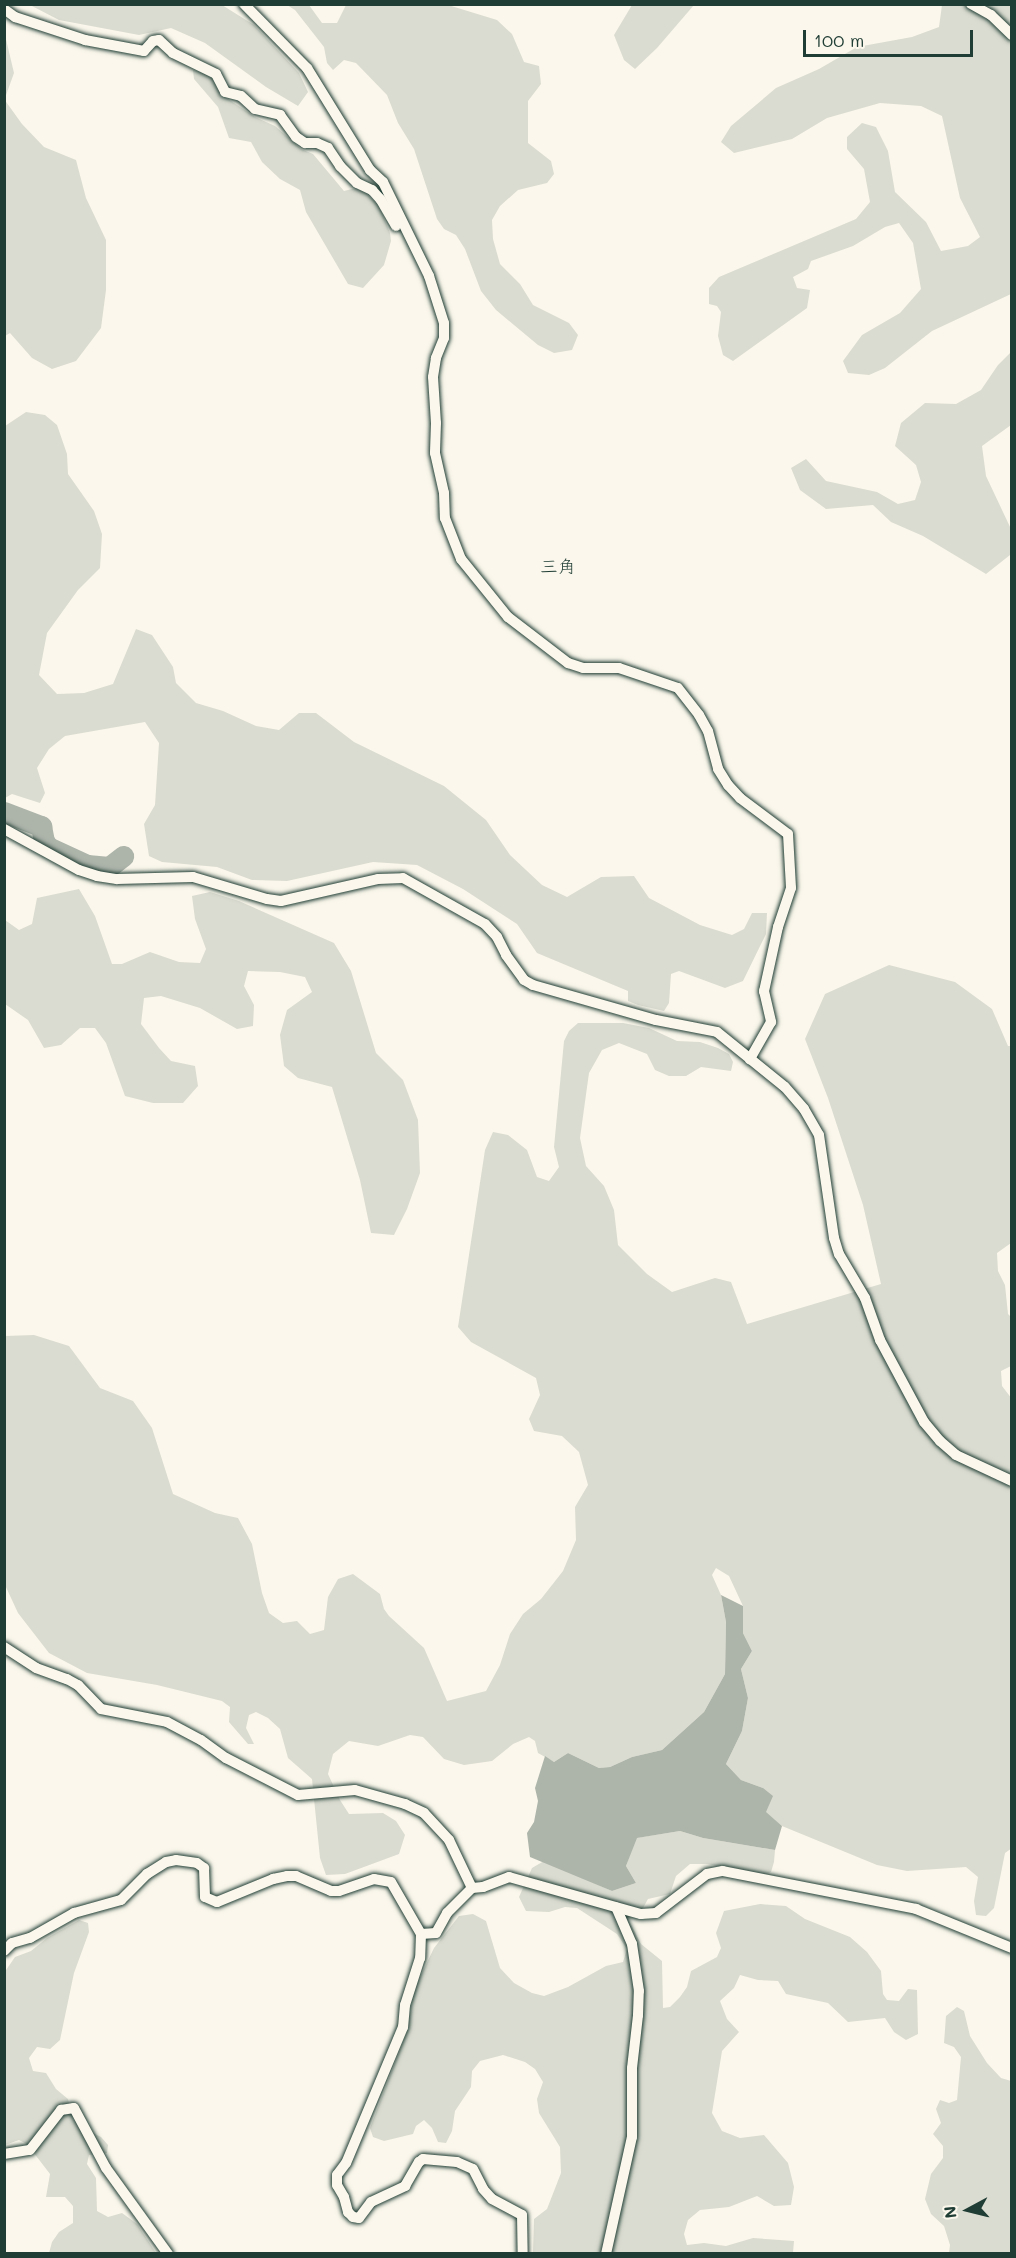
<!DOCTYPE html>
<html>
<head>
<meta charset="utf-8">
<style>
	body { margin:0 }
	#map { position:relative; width:1016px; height:2258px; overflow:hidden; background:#fbf7ec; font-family:Mali,"Klee One",sans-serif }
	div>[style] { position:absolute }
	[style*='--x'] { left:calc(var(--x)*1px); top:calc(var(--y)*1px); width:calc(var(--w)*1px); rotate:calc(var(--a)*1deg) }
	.green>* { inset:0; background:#dbdcd1 }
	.water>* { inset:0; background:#adb4aa }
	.river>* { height:21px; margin:-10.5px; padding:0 10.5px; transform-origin:10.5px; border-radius:10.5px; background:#adb4aa }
	.roads { filter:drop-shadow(0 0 2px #1f3d34) drop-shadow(0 0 2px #1f3d34) }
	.street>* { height:10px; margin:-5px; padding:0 5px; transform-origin:5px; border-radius:5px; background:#fbf7ec }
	span { translate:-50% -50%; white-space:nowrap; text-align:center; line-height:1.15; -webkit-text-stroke:4.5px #fbf7ec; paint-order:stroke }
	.quarter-label { font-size:18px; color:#1f3d34 }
	.frame { position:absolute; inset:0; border:6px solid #1f3d34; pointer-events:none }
	.north { position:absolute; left:938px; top:2180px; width:60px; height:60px; -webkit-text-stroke:4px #fbf7ec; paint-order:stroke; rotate:263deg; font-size:16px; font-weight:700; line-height:24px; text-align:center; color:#1f3d34 }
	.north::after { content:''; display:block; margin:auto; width:21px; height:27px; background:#1f3d34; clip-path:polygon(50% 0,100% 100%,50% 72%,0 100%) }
	.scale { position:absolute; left:803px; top:30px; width:170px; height:27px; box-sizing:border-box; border:3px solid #1f3d34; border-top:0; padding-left:8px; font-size:18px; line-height:21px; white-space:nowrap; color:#1f3d34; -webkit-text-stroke:4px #fbf7ec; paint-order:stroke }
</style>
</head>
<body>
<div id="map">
	<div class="green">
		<div style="clip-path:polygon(30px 5px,222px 5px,254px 25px,299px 73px,308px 92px,298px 106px,266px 87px,205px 43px,171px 28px,139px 35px,59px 20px)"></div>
		<div style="clip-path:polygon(287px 5px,309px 5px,322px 23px,337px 23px,346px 5px,448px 5px,497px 20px,512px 34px,524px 62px,539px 66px,541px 84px,528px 101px,528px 143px,551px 161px,554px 174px,547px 183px,518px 190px,500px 206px,492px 220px,493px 239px,500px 264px,520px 284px,533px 305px,569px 323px,578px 335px,572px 350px,554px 353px,538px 345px,496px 310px,481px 291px,465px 249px,456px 235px,444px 229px,437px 219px,414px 149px,398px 123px,387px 95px,356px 63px,344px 60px,333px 70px,327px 63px,324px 47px,295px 10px)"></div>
		<div style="clip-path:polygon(632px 5px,694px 5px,657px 48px,635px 69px,624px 60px,614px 35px)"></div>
		<div style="clip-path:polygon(942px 5px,1011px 5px,1011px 294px,932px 331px,885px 368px,869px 375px,848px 373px,843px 361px,862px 335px,900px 313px,921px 289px,913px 243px,899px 223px,885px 227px,853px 246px,811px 261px,808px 269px,793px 277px,797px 288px,810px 290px,807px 308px,733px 361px,723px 355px,718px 336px,721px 312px,717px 306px,709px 304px,709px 288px,719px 277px,856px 219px,870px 202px,864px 169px,847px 149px,847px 137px,862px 123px,876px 127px,888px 151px,895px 192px,926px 222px,941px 251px,968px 246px,980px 237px,960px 198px,942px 116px,921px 106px,880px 103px,827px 118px,792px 139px,734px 153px,721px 142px,731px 126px,776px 88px,819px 69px,857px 47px,912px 37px,939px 27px)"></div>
		<div style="clip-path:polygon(5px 35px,14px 73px,5px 98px,4px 35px)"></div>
		<div style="clip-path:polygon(193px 70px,205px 73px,214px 81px,222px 95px,255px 117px,275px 126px,301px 149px,313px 154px,344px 191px,356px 188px,366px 193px,379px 206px,390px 233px,391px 241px,384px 265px,363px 288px,348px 284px,306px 212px,300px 190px,280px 179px,262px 162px,251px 142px,229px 138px,218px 107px,194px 79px)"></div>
		<div style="clip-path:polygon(4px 99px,22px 124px,44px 147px,76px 160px,86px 198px,106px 240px,106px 290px,101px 328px,76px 361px,52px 369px,32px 358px,10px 333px,5px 336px)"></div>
		<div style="clip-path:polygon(1011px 352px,1011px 425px,982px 446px,986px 476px,1011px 529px,1010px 555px,986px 574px,923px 536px,891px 522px,873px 505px,826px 509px,800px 490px,791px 468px,806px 459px,826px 481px,877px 492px,898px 504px,915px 500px,921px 482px,916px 465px,895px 446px,901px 423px,925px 403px,956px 404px,981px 390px,998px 365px)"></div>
		<div style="clip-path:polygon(26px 412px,45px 415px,57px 425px,67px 454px,68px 474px,94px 511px,102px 534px,100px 568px,78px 590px,47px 633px,39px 675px,57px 694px,84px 693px,113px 684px,136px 629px,152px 635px,173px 667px,176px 683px,196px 703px,223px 711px,256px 726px,279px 730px,299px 713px,316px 713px,354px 742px,444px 786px,486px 820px,510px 855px,542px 885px,567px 897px,601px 877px,634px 876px,649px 898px,700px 925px,732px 935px,744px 929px,752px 913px,767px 913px,766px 934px,743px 981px,725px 988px,679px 971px,671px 974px,669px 1003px,664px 1011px,638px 1005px,628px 1001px,628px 991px,537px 953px,517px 924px,463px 889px,417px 865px,373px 862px,287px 881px,252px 880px,217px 867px,162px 862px,149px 856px,144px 824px,155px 805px,159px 743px,145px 722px,65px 736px,49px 749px,37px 768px,45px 793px,40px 803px,12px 794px,5px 798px,5px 426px)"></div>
		<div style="clip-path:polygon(79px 889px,95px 916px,112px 964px,122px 964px,150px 952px,179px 962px,200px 963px,206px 949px,195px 919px,192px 896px,210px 892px,239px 901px,334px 943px,351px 971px,376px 1053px,403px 1080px,418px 1120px,420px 1173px,407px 1209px,394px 1235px,371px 1233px,360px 1180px,332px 1087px,298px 1078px,284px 1066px,280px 1035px,287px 1010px,312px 992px,305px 977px,280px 972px,248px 971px,244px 986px,254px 1005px,253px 1026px,237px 1029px,200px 1008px,161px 996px,144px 998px,141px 1024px,159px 1048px,171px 1061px,195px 1066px,198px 1086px,183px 1103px,153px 1103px,125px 1096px,106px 1043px,95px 1028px,80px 1028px,61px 1045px,44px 1048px,28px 1020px,5px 1004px,5px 920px,19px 930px,32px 924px,37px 898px)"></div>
		<div style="clip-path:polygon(889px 965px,955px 982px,992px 1009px,1008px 1046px,1012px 1046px,1011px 1243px,997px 1253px,998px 1271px,1005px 1285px,1008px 1314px,1012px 1318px,1011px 1366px,1001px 1371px,1002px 1386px,1012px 1399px,1012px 1848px,1005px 1853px,994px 1908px,986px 1916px,976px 1915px,974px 1901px,978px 1877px,966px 1867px,907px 1871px,877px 1865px,782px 1826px,765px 1812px,763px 1788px,741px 1780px,726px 1764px,742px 1731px,748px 1698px,741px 1669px,752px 1651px,743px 1633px,743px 1606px,729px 1576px,716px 1568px,712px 1575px,721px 1595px,726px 1622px,725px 1674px,704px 1712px,662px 1750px,632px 1757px,610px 1767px,599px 1768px,568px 1753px,554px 1762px,538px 1753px,535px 1741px,529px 1737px,513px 1744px,492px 1761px,464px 1765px,444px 1759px,423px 1737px,410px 1735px,378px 1746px,349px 1741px,333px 1754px,328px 1774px,340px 1800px,349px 1814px,383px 1813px,396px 1821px,405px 1835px,399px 1854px,345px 1874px,326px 1875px,320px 1858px,312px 1779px,288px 1758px,280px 1729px,268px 1718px,256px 1712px,249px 1715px,246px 1728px,254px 1744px,248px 1744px,229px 1722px,230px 1707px,222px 1701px,157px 1685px,87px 1673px,49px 1653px,18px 1613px,5px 1585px,5px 1336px,34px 1335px,69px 1346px,100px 1388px,133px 1401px,152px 1428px,173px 1494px,215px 1513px,238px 1518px,252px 1544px,262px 1593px,269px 1613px,283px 1623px,297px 1621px,310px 1634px,324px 1630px,328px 1597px,338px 1579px,353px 1574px,380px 1594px,384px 1609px,389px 1616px,424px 1648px,447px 1701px,486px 1691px,500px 1665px,510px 1634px,523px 1614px,541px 1599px,563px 1571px,576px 1540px,575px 1507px,588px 1485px,579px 1452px,562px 1436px,534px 1431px,529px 1419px,540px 1395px,536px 1378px,471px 1342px,458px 1327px,485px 1150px,493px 1132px,508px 1135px,527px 1150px,537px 1177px,549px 1181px,559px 1167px,554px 1147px,564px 1041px,569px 1031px,578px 1023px,623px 1023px,649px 1028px,677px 1041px,700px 1042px,718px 1048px,729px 1054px,733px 1062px,731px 1071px,701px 1067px,686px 1076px,669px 1076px,655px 1070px,647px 1054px,619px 1043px,602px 1050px,589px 1073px,580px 1138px,586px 1166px,604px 1186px,614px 1210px,618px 1245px,647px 1274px,672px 1292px,715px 1278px,731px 1282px,747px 1324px,881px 1284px,863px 1205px,828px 1098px,805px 1039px,825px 994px)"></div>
		<div style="clip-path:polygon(680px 1831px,703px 1838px,775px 1850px,774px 1862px,771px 1872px,765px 1875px,707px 1864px,690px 1864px,676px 1876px,670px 1894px,648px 1899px,643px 1908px,626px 1915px,641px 1944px,662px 1961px,663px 2008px,670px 2007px,680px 1997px,687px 1987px,691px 1971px,717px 1957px,721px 1948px,716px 1933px,724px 1911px,760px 1904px,786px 1906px,805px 1919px,850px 1937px,867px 1952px,881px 1971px,883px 1994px,887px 2000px,899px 2001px,908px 1989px,917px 1990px,918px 2034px,906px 2040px,894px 2032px,885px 2018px,848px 2022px,828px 2003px,786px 1994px,778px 1981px,758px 1980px,740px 1975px,734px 1988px,720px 2001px,727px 2019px,739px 2032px,722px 2051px,712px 2113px,722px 2131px,740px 2138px,764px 2135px,788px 2163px,794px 2187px,791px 2205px,774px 2206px,757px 2196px,729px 2207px,700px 2210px,688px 2220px,684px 2234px,687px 2245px,704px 2243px,726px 2246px,753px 2238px,794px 2241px,793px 2253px,533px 2253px,534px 2219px,547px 2209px,561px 2173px,560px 2147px,539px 2113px,537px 2099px,543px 2082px,535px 2069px,525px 2062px,503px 2055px,480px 2061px,472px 2071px,471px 2087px,455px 2111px,452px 2131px,446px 2143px,438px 2142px,432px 2128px,424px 2120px,416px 2126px,413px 2134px,384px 2141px,373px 2137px,370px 2128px,408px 2029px,413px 1992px,434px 1948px,459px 1916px,473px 1914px,486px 1921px,500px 1968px,514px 1983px,532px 1993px,544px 1996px,568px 1987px,606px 1966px,623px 1962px,627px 1949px,617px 1934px,577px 1908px,565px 1907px,549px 1912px,526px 1911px,519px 1897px,532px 1868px,544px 1861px,612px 1891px,636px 1883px,626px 1866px,636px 1838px)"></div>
		<div style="clip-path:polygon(79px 1920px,88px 1923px,89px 1932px,74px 1973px,60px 2040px,50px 2049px,37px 2047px,29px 2058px,33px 2071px,46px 2073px,56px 2089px,68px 2099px,73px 2119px,79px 2126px,101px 2137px,108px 2145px,107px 2153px,89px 2155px,87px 2164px,96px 2178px,97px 2211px,108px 2217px,122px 2213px,137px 2224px,156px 2253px,49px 2253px,52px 2242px,59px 2232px,73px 2223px,73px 2206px,65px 2197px,46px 2197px,50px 2174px,27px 2144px,19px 2140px,5px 2145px,4px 1973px,15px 1957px,31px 1951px,47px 1938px)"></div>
		<div style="clip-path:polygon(957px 2007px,964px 2011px,970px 2036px,987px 2063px,1001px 2078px,1011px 2081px,1011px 2253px,949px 2253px,950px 2245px,944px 2226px,931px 2214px,925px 2199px,931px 2174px,943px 2158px,943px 2146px,933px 2134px,941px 2123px,936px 2109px,940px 2100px,949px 2103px,957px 2100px,961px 2057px,954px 2047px,944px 2043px,946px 2016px)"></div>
	</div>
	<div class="water">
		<div style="clip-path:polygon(721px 1595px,743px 1606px,743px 1633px,752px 1651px,741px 1669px,748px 1698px,742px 1731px,726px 1764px,741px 1780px,763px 1788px,773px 1796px,766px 1812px,782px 1826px,775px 1850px,703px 1838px,680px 1831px,637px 1838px,626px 1866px,636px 1883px,612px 1891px,530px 1857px,527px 1833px,534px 1822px,538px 1801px,535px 1788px,545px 1756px,554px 1762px,568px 1753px,599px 1768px,610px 1767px,632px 1757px,662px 1750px,704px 1712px,725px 1674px,726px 1622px)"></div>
	</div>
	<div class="river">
		<div style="--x:4;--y:812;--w:40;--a:21"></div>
		<div style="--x:41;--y:826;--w:15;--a:79"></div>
		<div style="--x:44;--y:841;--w:7;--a:56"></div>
		<div style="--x:48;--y:847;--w:43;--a:24.8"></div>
		<div style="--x:87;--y:865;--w:22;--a:5"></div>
		<div style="--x:109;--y:867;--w:18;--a:-38"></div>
	</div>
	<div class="roads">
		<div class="street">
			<div style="--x:244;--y:4;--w:90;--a:45.5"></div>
			<div style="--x:307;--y:68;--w:120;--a:58.3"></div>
			<div style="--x:370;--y:170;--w:18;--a:43"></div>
			<div style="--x:383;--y:182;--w:105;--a:63.9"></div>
			<div style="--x:429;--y:276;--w:49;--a:72.3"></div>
			<div style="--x:444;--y:323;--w:15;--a:90"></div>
			<div style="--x:444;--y:338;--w:22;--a:112"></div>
			<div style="--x:436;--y:358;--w:19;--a:99"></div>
			<div style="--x:433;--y:377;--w:46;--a:86.3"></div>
			<div style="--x:436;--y:423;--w:30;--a:92"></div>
			<div style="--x:435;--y:453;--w:41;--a:77.3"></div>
			<div style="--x:444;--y:493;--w:25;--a:88"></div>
			<div style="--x:445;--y:518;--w:44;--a:68.7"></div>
			<div style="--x:461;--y:559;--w:75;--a:51"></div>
			<div style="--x:508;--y:617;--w:76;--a:37.5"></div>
			<div style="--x:568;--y:663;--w:16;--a:18"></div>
			<div style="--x:583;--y:668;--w:36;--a:0"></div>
			<div style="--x:619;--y:668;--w:62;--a:18.7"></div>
			<div style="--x:678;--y:688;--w:34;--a:52"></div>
			<div style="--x:699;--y:715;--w:18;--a:61"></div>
			<div style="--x:708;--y:731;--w:39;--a:75"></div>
			<div style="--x:718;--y:769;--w:19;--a:58"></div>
			<div style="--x:728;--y:785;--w:18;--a:47"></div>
			<div style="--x:740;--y:798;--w:60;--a:36.9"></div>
			<div style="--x:788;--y:834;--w:54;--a:86.8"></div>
			<div style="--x:791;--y:888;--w:41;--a:108.4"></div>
			<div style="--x:778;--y:927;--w:66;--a:102.3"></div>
			<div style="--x:764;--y:991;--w:32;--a:77"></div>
			<div style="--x:771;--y:1022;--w:43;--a:119.6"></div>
			<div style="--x:971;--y:4;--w:23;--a:29"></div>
			<div style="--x:991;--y:15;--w:29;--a:44"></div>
			<div style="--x:4;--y:9;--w:14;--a:36"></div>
			<div style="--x:15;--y:17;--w:74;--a:18.2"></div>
			<div style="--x:85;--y:40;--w:60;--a:10.6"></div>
			<div style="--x:144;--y:51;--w:13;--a:-48"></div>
			<div style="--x:153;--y:41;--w:6;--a:-9"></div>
			<div style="--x:159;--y:40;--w:19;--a:43"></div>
			<div style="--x:173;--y:53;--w:48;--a:26"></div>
			<div style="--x:216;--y:74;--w:20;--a:63"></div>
			<div style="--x:225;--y:92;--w:16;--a:14"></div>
			<div style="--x:241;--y:96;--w:19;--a:43"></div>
			<div style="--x:255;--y:109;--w:26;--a:13"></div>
			<div style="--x:280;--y:115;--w:27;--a:54"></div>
			<div style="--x:296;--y:137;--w:11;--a:34"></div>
			<div style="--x:305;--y:143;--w:12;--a:0"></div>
			<div style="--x:317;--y:143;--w:12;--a:24"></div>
			<div style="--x:328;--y:148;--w:22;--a:56"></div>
			<div style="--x:340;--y:166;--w:24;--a:45"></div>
			<div style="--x:357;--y:183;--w:17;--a:25"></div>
			<div style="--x:372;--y:190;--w:13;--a:48"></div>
			<div style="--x:381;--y:200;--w:30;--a:60"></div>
			<div style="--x:4;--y:829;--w:85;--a:28.7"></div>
			<div style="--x:79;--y:870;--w:19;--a:18"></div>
			<div style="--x:97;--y:876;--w:20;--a:9"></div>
			<div style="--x:117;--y:879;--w:76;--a:-1.5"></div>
			<div style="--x:193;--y:877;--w:77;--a:16.6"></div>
			<div style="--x:267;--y:899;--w:14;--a:8"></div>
			<div style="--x:281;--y:901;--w:99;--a:-12.8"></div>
			<div style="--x:378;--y:879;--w:25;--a:-2"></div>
			<div style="--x:403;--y:878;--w:94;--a:29.3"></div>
			<div style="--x:485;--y:924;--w:18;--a:47"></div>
			<div style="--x:497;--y:937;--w:20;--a:63"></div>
			<div style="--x:506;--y:955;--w:31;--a:54"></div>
			<div style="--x:524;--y:980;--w:10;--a:29"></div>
			<div style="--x:533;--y:985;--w:128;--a:15.9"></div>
			<div style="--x:656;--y:1020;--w:62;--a:11.1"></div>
			<div style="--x:717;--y:1032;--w:87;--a:39"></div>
			<div style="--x:785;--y:1087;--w:29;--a:49"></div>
			<div style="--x:804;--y:1109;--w:30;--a:60"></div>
			<div style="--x:819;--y:1135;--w:104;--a:81.7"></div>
			<div style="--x:834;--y:1238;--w:17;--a:73"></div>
			<div style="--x:839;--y:1254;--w:51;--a:59.4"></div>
			<div style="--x:865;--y:1298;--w:45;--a:70.3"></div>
			<div style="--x:880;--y:1340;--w:93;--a:61.8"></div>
			<div style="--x:924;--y:1422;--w:25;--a:50"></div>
			<div style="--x:940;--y:1441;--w:21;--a:41"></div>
			<div style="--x:956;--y:1455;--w:62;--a:24.9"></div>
			<div style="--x:4;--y:1647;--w:38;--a:33"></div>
			<div style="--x:36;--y:1668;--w:33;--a:20"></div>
			<div style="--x:67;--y:1679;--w:13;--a:29"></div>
			<div style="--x:78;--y:1685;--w:33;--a:46"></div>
			<div style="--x:101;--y:1709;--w:67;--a:11.1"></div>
			<div style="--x:167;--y:1722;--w:38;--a:28"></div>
			<div style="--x:201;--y:1740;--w:31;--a:36"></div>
			<div style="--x:226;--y:1758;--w:81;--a:27.2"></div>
			<div style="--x:298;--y:1795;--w:57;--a:-5"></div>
			<div style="--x:355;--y:1790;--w:52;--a:15.6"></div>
			<div style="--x:405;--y:1804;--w:21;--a:25"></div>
			<div style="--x:424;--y:1813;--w:37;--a:47"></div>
			<div style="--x:449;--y:1840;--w:53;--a:64.4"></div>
			<div style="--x:421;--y:1934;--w:15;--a:-4"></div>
			<div style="--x:436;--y:1933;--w:23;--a:-61"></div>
			<div style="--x:447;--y:1913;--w:35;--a:-45"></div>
			<div style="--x:472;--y:1888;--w:11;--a:-5"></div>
			<div style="--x:483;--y:1887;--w:28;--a:-21"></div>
			<div style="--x:509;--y:1877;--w:137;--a:15.7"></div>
			<div style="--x:641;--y:1914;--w:15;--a:-4"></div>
			<div style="--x:656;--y:1913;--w:64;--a:-37.4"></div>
			<div style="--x:707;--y:1874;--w:16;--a:-11"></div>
			<div style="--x:723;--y:1871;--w:197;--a:11.1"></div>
			<div style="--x:916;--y:1909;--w:104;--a:22.1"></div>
			<div style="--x:4;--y:1951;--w:11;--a:-45"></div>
			<div style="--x:12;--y:1943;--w:19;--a:-16"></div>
			<div style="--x:30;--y:1938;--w:51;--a:-29.6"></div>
			<div style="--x:74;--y:1913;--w:49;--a:-15.5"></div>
			<div style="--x:121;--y:1900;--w:37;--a:-45"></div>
			<div style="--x:147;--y:1874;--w:22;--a:-32"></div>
			<div style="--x:166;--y:1862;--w:10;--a:-11"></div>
			<div style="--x:176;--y:1860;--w:21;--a:8"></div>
			<div style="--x:197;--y:1863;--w:9;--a:36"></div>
			<div style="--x:204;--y:1868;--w:29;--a:88"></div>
			<div style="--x:205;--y:1897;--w:13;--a:23"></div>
			<div style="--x:217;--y:1902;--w:61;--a:-22.3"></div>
			<div style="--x:273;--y:1879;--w:14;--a:-12"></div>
			<div style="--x:287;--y:1876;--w:9;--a:0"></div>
			<div style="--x:296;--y:1876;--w:38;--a:23"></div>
			<div style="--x:331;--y:1891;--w:8;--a:0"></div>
			<div style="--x:339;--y:1891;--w:37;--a:-19"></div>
			<div style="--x:374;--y:1879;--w:17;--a:10"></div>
			<div style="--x:391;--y:1882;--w:60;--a:60"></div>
			<div style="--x:421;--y:1934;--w:24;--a:92"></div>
			<div style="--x:420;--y:1958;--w:49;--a:107.7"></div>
			<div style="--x:405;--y:2005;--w:22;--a:95"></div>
			<div style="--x:403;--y:2027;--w:147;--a:112.7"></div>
			<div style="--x:346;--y:2163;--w:15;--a:127"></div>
			<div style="--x:337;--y:2175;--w:10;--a:90"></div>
			<div style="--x:337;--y:2185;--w:14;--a:60"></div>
			<div style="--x:344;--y:2197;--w:16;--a:75"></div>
			<div style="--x:348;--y:2212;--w:7;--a:45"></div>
			<div style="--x:353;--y:2217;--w:6;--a:9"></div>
			<div style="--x:359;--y:2218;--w:20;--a:-53"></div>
			<div style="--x:371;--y:2202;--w:38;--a:-25"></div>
			<div style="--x:405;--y:2186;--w:28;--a:-60"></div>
			<div style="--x:419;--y:2162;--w:5;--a:-37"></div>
			<div style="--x:423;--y:2159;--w:34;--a:5"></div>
			<div style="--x:457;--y:2162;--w:17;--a:24"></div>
			<div style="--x:473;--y:2169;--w:22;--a:63"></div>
			<div style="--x:483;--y:2189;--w:13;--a:48"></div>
			<div style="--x:492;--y:2199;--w:34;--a:28"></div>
			<div style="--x:522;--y:2215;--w:39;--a:89"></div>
			<div style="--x:4;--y:2154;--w:26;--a:-9"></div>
			<div style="--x:30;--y:2150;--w:51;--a:-52.2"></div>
			<div style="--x:61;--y:2110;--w:13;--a:-9"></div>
			<div style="--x:74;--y:2108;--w:68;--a:61.9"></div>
			<div style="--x:106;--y:2168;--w:106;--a:54.2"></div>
			<div style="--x:606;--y:2254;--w:120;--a:-77.5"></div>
			<div style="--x:632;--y:2137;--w:69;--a:-90"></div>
			<div style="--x:632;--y:2068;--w:53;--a:-83.5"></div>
			<div style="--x:638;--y:2015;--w:24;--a:-88"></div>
			<div style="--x:639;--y:1991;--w:48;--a:-98.5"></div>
			<div style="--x:632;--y:1944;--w:40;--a:-113.4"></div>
		</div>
	</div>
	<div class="quarter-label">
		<span style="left:558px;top:566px">三角</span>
	</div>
	<div class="frame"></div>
	<div class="north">N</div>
	<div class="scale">100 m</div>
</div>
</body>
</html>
